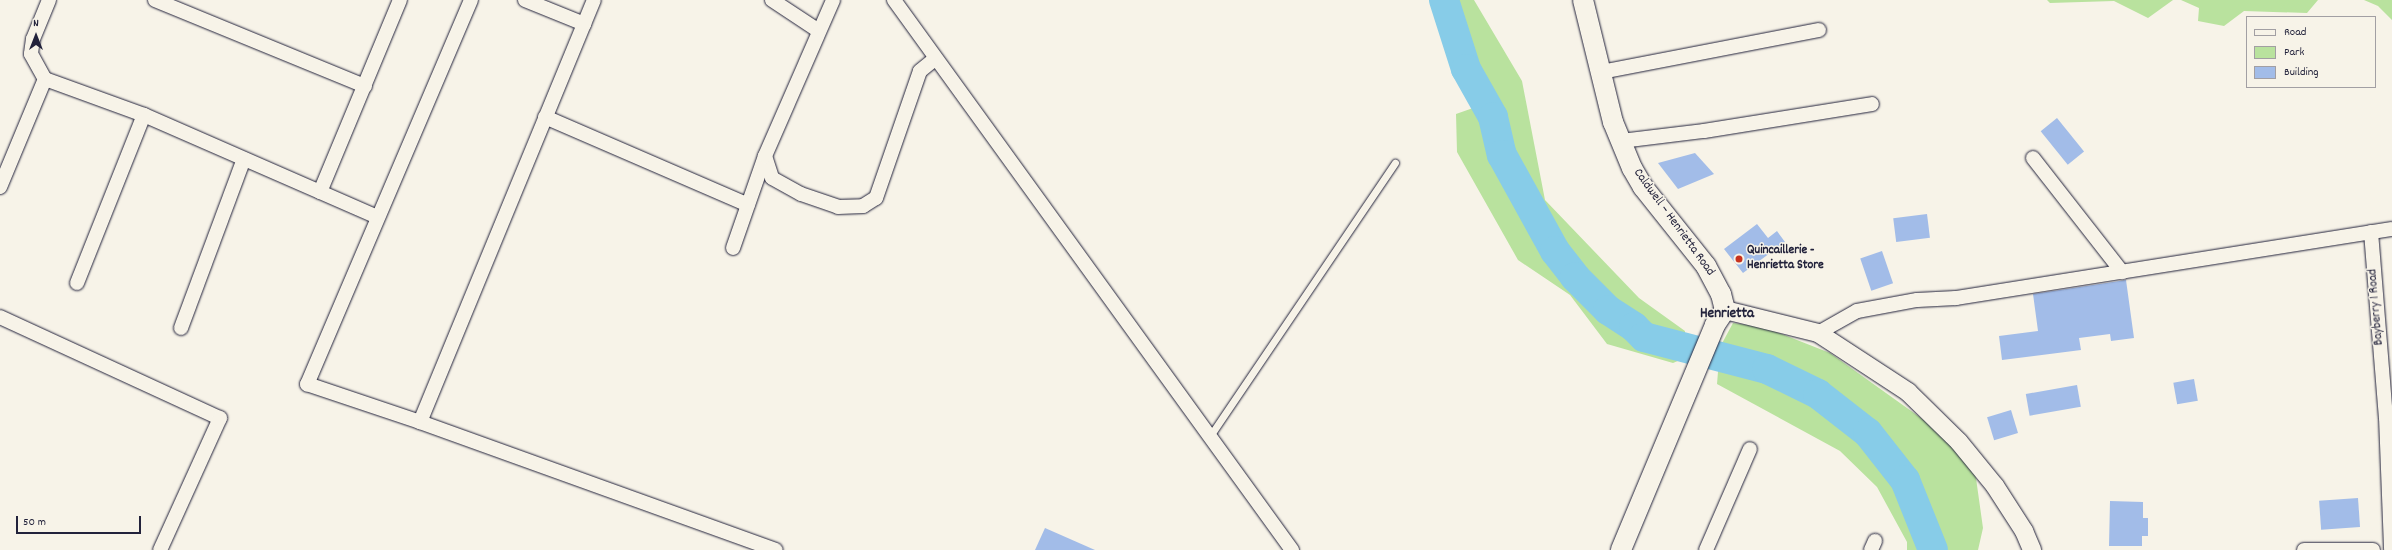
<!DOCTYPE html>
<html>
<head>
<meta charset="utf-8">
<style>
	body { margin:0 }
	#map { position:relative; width:2392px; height:550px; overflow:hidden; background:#f7f3e8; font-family:Dekko,sans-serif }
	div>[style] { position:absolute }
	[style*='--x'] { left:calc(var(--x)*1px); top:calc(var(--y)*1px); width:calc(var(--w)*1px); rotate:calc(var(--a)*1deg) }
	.green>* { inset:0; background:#b9e29e }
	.river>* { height:30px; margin:-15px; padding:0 15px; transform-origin:15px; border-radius:15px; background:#87cce8 }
	.building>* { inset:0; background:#a2bce8; transform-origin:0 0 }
	.roads { filter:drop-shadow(0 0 1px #22223b) drop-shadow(0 0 1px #22223b) }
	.service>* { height:7px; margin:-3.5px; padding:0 3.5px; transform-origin:3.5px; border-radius:3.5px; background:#f7f3e8 }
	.minor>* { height:14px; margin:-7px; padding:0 7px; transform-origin:7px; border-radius:7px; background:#f7f3e8 }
	.tertiary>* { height:18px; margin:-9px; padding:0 9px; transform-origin:9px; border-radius:9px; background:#f7f3e8 }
	.secondary>* { height:20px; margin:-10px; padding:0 10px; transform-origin:10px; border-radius:10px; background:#f7f3e8 }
	.dots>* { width:11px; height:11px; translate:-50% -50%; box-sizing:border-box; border:2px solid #f7f3e8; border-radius:50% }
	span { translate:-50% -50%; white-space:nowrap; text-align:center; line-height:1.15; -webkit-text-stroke:3px #f7f3e8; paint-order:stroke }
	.street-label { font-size:13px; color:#22223b }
	.poi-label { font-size:13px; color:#22223b; font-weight:700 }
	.left { translate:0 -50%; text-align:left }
	.quarter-label { font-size:15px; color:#22223b; font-weight:700 }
	.legend { position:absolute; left:2246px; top:16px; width:130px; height:72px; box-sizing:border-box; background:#f7f3e8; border:1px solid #a29fa3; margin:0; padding:5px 7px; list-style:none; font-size:12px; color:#22223b }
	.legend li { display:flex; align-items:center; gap:8px; height:20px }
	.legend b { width:20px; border:1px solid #a29fa3 }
	.north { position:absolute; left:16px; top:16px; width:40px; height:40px; -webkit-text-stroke:3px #f7f3e8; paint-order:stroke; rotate:0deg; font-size:11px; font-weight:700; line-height:16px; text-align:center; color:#22223b }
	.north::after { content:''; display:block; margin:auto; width:14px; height:18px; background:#22223b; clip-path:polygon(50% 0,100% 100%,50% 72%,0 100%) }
	.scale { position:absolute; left:16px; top:516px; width:125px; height:18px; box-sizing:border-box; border:2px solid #22223b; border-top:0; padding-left:5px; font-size:12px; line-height:14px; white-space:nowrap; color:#22223b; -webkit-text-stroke:3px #f7f3e8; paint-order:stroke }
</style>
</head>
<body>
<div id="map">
	<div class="green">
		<div style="clip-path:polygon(1455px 0,1474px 0,1522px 81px,1545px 200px,1639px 298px,1685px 331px,1685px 358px,1673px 363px,1607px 344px,1570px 295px,1518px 260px,1457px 152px,1456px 114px,1493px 101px)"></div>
		<div style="clip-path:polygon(2047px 0,2173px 0,2148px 18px,2114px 1px,2050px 3px)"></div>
		<div style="clip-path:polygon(2181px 0,2318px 0,2307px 13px,2244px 11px,2224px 26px,2198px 21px,2199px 8px)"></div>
		<div style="clip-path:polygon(2364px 0,2392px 0,2392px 20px,2378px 6px)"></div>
		<div style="clip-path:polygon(1733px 323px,1764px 327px,1830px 353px,1949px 438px,1975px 471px,1983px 528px,1978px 550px,1907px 550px,1907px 542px,1877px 487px,1840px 451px,1717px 384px,1720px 347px)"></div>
	</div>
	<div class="river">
		<div style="--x:1444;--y:0;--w:72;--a:72.3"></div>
		<div style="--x:1466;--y:69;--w:55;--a:60.6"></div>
		<div style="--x:1493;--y:117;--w:39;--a:77"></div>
		<div style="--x:1502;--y:155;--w:110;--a:61.1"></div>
		<div style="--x:1555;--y:251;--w:33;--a:52"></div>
		<div style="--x:1575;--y:277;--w:47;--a:45"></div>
		<div style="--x:1608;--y:310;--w:31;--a:33"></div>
		<div style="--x:1634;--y:327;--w:14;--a:45"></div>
		<div style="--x:1644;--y:337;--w:127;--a:14.6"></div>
		<div style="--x:1767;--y:369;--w:57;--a:26.1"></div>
		<div style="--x:1818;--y:394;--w:63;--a:38"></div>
		<div style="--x:1868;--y:433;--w:60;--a:51.8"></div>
		<div style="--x:1905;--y:480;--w:75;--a:68.2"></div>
	</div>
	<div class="building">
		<div style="left:2057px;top:118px;width:43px;height:21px;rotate:51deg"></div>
		<div style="clip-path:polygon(1695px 153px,1714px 174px,1678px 189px,1658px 163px)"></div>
		<div style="left:1927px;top:214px;width:24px;height:34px;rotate:83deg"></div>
		<div style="clip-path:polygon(1757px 224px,1768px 238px,1777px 231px,1785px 242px,1743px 273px,1724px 249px)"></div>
		<div style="left:1882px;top:251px;width:34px;height:23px;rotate:71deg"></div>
		<div style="clip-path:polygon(2126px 280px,2134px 338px,2111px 341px,2110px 334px,2079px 338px,2081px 350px,2002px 360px,1999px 336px,2038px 331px,2033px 294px)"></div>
		<div style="left:2194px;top:379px;width:22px;height:21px;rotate:80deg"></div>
		<div style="left:2077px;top:385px;width:22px;height:52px;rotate:80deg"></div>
		<div style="left:2011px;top:410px;width:24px;height:25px;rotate:73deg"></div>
		<div style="left:2358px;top:498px;width:29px;height:39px;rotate:86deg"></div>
		<div style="clip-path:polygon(2110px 501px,2143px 502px,2143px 518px,2148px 518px,2148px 536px,2142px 536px,2142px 546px,2109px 546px)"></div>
		<div style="clip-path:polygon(1045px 528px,1095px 550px,1035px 550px)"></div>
	</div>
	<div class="roads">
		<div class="service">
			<div style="--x:1210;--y:436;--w:330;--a:-55.9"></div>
		</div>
		<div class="minor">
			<div style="--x:49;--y:0;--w:42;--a:112.3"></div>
			<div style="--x:33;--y:39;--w:15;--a:98"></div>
			<div style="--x:31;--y:54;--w:29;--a:61"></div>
			<div style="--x:45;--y:79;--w:105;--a:20"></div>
			<div style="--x:144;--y:115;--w:255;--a:23.6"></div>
			<div style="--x:155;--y:0;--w:227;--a:22.3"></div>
			<div style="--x:471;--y:0;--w:418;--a:113.1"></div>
			<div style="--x:307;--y:384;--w:119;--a:18.6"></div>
			<div style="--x:420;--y:422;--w:378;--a:19.8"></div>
			<div style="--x:525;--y:0;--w:64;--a:22.1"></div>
			<div style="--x:772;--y:0;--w:56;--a:33.4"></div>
			<div style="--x:894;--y:0;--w:679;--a:54.11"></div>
			<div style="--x:1601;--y:72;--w:222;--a:-10.9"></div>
			<div style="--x:545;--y:117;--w:221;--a:23.4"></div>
			<div style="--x:1621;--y:141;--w:84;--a:-6.9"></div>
			<div style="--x:1704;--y:131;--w:170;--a:-9.1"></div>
			<div style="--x:765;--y:156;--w:23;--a:72"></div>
			<div style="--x:772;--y:178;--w:33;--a:29"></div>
			<div style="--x:801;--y:194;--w:39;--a:19"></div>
			<div style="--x:838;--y:207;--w:25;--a:-2"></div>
			<div style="--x:863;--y:206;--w:15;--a:-32"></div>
			<div style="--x:876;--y:198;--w:134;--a:-70.9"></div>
			<div style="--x:920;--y:71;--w:19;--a:-39"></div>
			<div style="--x:2033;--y:158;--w:145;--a:52"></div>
			<div style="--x:0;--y:187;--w:117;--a:-67.4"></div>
			<div style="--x:320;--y:192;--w:208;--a:-67.4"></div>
			<div style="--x:2371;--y:232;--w:186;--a:85.4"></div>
			<div style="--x:2386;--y:417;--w:133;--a:87.8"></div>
			<div style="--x:733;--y:248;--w:97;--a:-70.8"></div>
			<div style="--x:765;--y:156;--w:170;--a:-66.4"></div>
			<div style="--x:77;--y:283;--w:181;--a:-68.3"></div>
			<div style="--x:0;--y:317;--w:242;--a:24.7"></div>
			<div style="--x:220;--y:418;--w:145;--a:114.4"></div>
			<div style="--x:181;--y:328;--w:180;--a:-69.6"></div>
			<div style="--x:1818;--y:333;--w:45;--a:-29.4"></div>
			<div style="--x:1857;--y:311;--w:61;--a:-10.4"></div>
			<div style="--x:1917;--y:300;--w:39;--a:-3"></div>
			<div style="--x:1956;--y:298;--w:441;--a:-9"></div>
			<div style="--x:420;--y:422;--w:456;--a:-67.6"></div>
			<div style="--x:1706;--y:550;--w:110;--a:-66.5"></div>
			<div style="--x:1871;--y:550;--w:10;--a:-66"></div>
			<div style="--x:2304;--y:550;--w:69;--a:0"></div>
		</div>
		<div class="tertiary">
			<div style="--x:1725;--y:310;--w:96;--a:13.9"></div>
			<div style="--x:1818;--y:333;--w:108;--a:33.2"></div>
			<div style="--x:1908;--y:392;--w:71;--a:44.4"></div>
			<div style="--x:1959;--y:442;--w:57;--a:50.7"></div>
			<div style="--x:1995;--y:486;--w:54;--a:57.2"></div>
			<div style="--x:2024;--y:531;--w:21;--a:67"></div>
		</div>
		<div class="secondary">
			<div style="--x:1583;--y:0;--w:126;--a:76.2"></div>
			<div style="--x:1613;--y:122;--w:50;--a:67.6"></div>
			<div style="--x:1632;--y:168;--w:22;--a:60"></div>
			<div style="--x:1643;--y:187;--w:101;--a:51.4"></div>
			<div style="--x:1706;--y:266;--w:32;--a:62"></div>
			<div style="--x:1721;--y:294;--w:16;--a:76"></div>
			<div style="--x:1725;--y:310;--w:18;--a:124"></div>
			<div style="--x:1715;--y:325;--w:244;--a:112.7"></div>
		</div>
	</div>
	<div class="dots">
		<div style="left:1739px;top:259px;background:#c8321e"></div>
	</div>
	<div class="street-label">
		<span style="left:1673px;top:223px;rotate:54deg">Caldwell – Henrietta Road</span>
		<span style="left:2377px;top:307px;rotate:-95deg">Bayberry 1 Road</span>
	</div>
	<div class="poi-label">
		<span class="left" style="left:1747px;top:259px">Quincaillerie -<br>Henrietta Store</span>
	</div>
	<div class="quarter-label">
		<span style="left:1727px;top:315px">Henrietta</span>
	</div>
	<ul class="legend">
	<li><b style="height:5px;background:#f7f3e8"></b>Road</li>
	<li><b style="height:11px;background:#b9e29e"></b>Park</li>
	<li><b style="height:11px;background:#a2bce8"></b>Building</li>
	</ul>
	<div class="north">N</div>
	<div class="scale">50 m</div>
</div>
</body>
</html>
